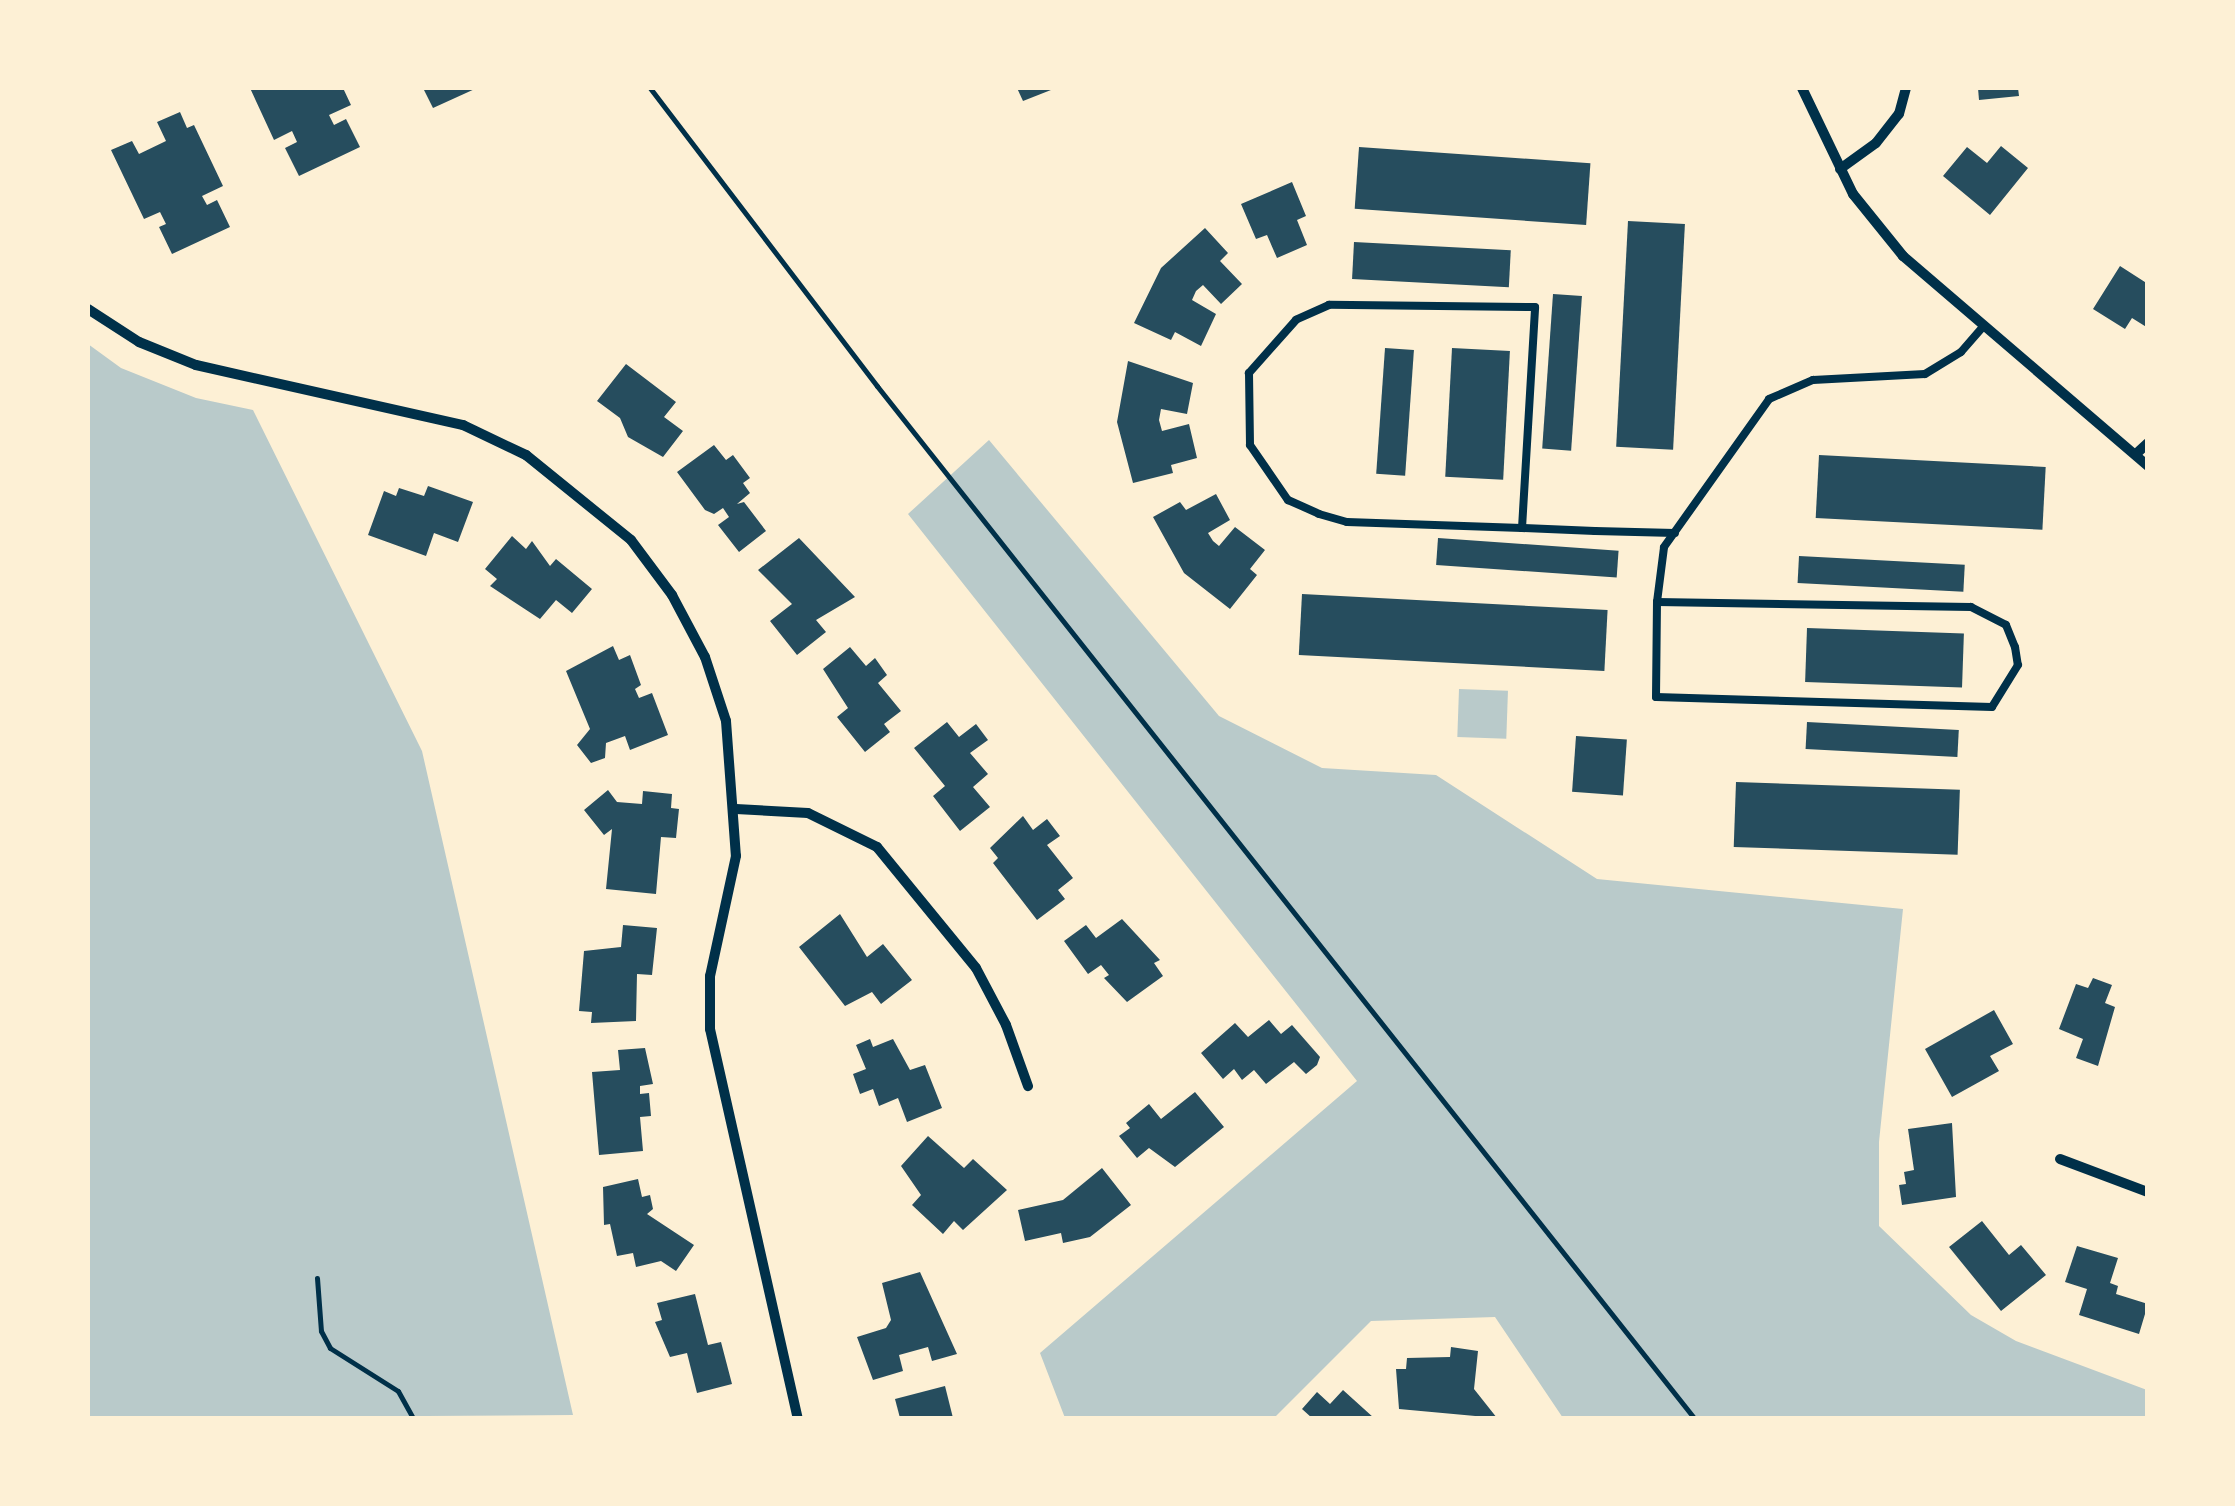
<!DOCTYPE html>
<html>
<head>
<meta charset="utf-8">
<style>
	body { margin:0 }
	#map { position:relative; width:2235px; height:1506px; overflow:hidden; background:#fdf0d5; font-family:Lato,sans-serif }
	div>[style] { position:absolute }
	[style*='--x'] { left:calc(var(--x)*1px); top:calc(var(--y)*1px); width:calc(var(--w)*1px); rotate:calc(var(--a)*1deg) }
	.green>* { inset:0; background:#b9caca; transform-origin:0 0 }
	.building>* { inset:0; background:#264d5e; transform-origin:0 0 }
	.path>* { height:5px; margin:-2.5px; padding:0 2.5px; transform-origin:2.5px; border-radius:2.5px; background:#003049 }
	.service>* { height:8px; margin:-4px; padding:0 4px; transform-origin:4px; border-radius:4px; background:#003049 }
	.minor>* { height:10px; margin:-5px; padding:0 5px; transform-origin:5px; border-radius:5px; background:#003049 }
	span { translate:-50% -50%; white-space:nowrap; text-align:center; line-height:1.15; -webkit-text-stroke:10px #fdf0d5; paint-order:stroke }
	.frame { position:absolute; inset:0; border:90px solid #fdf0d5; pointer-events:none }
</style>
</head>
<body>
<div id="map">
	<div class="green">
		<div style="clip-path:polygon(88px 344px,121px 368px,196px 398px,253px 410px,422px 751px,573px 1415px,88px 1418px)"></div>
		<div style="clip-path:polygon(989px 440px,1219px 716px,1322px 768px,1436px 775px,1597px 879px,1903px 909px,1879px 1142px,1879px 1226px,1971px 1315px,2016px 1341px,2147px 1390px,2147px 1418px,1563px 1418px,1495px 1317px,1371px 1321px,1274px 1418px,1065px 1418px,1040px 1353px,1357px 1081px,908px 514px)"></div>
		<div style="left:1459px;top:689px;width:49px;height:48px;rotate:2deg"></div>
	</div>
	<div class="building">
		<div style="clip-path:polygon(250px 88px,343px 88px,351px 105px,329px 115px,334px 125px,346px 119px,360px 147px,299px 176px,285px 148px,297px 142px,292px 131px,274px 140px)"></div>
		<div style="clip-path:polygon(423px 88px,477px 88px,433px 108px)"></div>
		<div style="clip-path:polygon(1017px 88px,1056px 88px,1023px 101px)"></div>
		<div style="clip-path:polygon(1978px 88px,2018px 88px,2019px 96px,1979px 100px)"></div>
		<div style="clip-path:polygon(180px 112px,187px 128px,194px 125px,223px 186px,202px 196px,207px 205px,217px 200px,230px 227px,172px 254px,159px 227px,166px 224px,160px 212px,144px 219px,111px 150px,132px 141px,139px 154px,166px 141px,157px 122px)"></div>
		<div style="clip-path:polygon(2001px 146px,2028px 168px,1990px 215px,1943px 176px,1967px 147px,1987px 163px)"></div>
		<div style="left:1359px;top:147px;width:232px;height:62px;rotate:4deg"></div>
		<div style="clip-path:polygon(1292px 182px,1306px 216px,1297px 220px,1307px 245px,1277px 258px,1267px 235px,1256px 239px,1241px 204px)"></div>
		<div style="left:1628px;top:221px;width:57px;height:226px;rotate:3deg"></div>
		<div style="clip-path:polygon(1205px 228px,1228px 253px,1220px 261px,1242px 284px,1221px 304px,1203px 285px,1196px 291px,1192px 300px,1216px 314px,1201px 346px,1175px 332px,1171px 340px,1134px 323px,1161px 268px)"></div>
		<div style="left:1354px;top:242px;width:157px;height:37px;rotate:3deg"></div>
		<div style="clip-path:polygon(2120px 266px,2148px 284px,2148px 328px,2132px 318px,2125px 329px,2093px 309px)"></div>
		<div style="left:1553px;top:294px;width:29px;height:155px;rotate:4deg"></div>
		<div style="left:1385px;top:348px;width:29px;height:126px;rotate:4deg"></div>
		<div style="left:1452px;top:348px;width:58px;height:129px;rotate:3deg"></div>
		<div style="clip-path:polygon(1128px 361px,1193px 383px,1187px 414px,1161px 409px,1159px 420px,1162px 431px,1189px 424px,1197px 458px,1171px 465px,1173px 473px,1133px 483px,1117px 422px)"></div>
		<div style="clip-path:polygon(626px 364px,676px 402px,664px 417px,683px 431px,663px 457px,628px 437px,620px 418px,597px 401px)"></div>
		<div style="clip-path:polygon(714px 445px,726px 460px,733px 455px,750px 478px,743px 483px,750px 493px,737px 504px,744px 502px,766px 531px,739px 552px,718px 525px,729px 517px,723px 508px,714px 514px,705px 510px,677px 472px)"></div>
		<div style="left:1819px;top:455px;width:227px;height:63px;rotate:3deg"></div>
		<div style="clip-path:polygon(428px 486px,473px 502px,458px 542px,434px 533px,426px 556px,368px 535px,384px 491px,396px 496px,399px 488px,424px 496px)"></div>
		<div style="clip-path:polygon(1216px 494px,1230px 520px,1208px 533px,1213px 541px,1219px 546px,1235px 527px,1265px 550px,1250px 569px,1257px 575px,1230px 609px,1184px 573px,1153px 517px,1180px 502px,1186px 510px)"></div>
		<div style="clip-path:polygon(512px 536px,526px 549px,532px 541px,550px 566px,556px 559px,592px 589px,572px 613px,556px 600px,540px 619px,490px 586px,497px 579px,485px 569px)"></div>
		<div style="clip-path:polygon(799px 538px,855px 597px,816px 620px,826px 632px,797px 655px,770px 621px,792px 604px,758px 570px)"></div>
		<div style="left:1438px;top:538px;width:181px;height:27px;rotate:4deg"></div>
		<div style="left:1799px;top:556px;width:166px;height:27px;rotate:3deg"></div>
		<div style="left:1302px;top:594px;width:306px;height:61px;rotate:3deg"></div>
		<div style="left:1807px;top:628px;width:157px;height:54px;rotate:2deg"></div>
		<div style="clip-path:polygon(613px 646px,619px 660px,630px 655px,641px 685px,635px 689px,639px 698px,652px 693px,668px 735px,630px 750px,625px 736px,606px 743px,605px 758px,591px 763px,577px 745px,590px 729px,566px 671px)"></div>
		<div style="clip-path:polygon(850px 647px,866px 666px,875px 658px,887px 675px,878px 683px,901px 711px,884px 724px,890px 732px,865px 752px,837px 717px,848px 708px,823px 669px)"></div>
		<div style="clip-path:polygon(947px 722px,959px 737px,976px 724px,988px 740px,970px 753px,988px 774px,973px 787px,990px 807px,960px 831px,933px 796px,945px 786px,914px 748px)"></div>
		<div style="left:1807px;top:722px;width:152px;height:27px;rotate:3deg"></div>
		<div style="left:1576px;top:736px;width:51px;height:56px;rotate:4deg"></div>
		<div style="left:1736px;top:782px;width:224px;height:65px;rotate:2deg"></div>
		<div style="clip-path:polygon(608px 790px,617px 802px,642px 804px,643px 791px,672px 794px,671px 808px,679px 809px,676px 838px,661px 837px,656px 894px,606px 889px,612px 829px,604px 835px,584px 810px)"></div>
		<div style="clip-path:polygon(1023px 816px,1033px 830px,1047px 819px,1060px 836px,1047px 845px,1073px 878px,1058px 890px,1065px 899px,1037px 920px,993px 863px,998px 858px,990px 848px)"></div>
		<div style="clip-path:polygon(840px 914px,867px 957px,883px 944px,912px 980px,881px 1004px,872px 992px,845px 1006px,799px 947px)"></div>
		<div style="clip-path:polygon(1122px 919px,1160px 960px,1154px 963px,1163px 976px,1127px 1002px,1104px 978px,1109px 975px,1101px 965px,1088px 974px,1064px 941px,1086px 925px,1096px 938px)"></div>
		<div style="clip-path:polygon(623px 925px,657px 928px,652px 975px,637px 974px,636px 1021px,591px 1023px,592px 1012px,579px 1011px,584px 951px,621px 947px)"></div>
		<div style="clip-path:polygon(2093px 978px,2112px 985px,2105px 1003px,2115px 1007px,2098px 1066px,2076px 1058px,2083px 1039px,2059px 1029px,2076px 984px,2088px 988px)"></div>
		<div style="clip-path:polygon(1994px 1010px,2013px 1044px,1990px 1056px,1999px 1071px,1952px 1097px,1925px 1049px)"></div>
		<div style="clip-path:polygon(1269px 1020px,1281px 1034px,1292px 1025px,1320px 1057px,1317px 1065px,1306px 1074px,1294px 1062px,1266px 1084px,1254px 1070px,1242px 1080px,1234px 1069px,1223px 1079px,1201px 1053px,1235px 1023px,1248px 1037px)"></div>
		<div style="clip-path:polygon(870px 1039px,873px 1047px,893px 1039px,910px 1070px,925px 1065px,942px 1108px,907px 1122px,898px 1098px,879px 1106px,873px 1089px,860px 1094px,853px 1074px,866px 1069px,856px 1045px)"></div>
		<div style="clip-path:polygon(645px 1048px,653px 1084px,640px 1086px,640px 1094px,649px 1093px,651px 1116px,640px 1117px,643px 1151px,599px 1155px,592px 1072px,620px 1070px,618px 1050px)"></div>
		<div style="clip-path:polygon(1195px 1092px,1224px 1127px,1175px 1167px,1149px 1148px,1137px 1158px,1119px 1136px,1130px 1128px,1126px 1123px,1149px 1104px,1161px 1119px)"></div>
		<div style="clip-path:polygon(1952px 1123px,1956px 1197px,1902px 1205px,1899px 1185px,1906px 1184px,1904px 1172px,1914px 1170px,1908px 1129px)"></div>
		<div style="clip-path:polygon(928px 1136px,964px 1168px,973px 1159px,1007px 1190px,963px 1230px,954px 1221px,943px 1234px,912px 1205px,921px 1195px,901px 1166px)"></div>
		<div style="clip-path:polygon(1102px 1168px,1131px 1205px,1090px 1237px,1063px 1243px,1061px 1233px,1025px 1241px,1018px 1210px,1063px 1200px)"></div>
		<div style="clip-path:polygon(638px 1179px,642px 1197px,650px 1195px,653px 1209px,647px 1214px,694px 1245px,676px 1271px,661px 1261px,636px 1267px,633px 1253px,617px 1256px,610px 1224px,604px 1225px,603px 1187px)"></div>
		<div style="clip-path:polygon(1982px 1221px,2009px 1255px,2021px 1245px,2046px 1275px,2001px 1311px,1949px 1247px)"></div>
		<div style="clip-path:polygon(2077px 1246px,2118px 1258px,2110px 1283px,2118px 1286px,2116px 1294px,2148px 1304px,2139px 1334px,2079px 1315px,2087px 1289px,2065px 1282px)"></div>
		<div style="clip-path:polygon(920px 1272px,957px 1354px,932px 1361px,928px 1347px,899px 1355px,903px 1371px,873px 1380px,857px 1337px,886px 1328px,891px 1320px,882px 1283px)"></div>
		<div style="clip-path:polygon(695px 1294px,708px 1345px,721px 1342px,732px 1384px,697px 1393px,687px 1353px,670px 1357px,655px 1322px,662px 1320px,657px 1303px)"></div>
		<div style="clip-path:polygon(1451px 1347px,1478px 1351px,1474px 1389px,1497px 1418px,1399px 1409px,1396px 1369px,1406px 1369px,1407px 1358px,1450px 1357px)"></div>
		<div style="clip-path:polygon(945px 1386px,953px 1418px,900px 1418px,895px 1399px)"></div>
		<div style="clip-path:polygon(1343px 1390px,1374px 1418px,1312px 1418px,1302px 1409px,1317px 1392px,1330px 1404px)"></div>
	</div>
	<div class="path">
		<div style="--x:650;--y:88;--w:375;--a:52.7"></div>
		<div style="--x:877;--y:386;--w:1316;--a:51.63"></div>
		<div style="--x:317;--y:1278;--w:53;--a:85.7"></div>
		<div style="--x:321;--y:1331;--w:19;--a:62"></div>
		<div style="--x:330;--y:1348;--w:80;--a:32.3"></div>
		<div style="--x:398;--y:1391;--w:31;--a:61"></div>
	</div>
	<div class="service">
		<div style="--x:1522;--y:528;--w:221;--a:-86.6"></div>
		<div style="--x:1535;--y:307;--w:206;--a:-179.4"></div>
		<div style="--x:1329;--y:305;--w:36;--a:156"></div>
		<div style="--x:1296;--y:320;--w:71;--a:131.6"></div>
		<div style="--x:1249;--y:373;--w:72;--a:89.2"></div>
		<div style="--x:1250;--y:445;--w:67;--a:55.4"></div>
		<div style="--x:1288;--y:500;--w:34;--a:24"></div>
		<div style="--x:1319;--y:514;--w:29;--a:16"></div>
		<div style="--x:1347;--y:522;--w:175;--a:2"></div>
		<div style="--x:1522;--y:528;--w:73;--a:2.4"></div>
		<div style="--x:1595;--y:531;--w:80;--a:1.4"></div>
		<div style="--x:1657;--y:602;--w:314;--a:0.9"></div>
		<div style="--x:1971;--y:607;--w:39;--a:27"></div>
		<div style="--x:2006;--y:625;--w:24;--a:68"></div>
		<div style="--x:2015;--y:647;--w:18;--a:81"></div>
		<div style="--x:2018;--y:665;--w:49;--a:121.8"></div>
		<div style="--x:1992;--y:707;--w:336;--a:-178.3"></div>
		<div style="--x:1656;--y:697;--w:95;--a:-89.4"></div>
		<div style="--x:1657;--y:602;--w:55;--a:-82.7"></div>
		<div style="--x:1664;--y:547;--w:181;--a:-54.6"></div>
		<div style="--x:1769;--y:399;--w:48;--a:-23.4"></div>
		<div style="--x:1813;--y:380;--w:112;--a:-3.1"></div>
		<div style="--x:1925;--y:374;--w:42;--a:-31.4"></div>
		<div style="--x:1961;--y:352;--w:33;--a:-49"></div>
	</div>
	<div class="minor">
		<div style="--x:1802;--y:88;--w:118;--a:64.3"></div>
		<div style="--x:1853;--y:194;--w:80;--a:51.1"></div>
		<div style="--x:1903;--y:256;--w:323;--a:40.6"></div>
		<div style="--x:1840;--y:169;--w:44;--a:-35.8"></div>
		<div style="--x:1876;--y:143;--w:37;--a:-52"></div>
		<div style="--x:1899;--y:114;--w:27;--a:-75"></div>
		<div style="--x:88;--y:309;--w:61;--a:32.9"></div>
		<div style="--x:139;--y:342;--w:61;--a:22"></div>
		<div style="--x:196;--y:365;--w:274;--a:12.7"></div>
		<div style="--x:463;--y:425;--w:70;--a:25.5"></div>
		<div style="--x:526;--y:455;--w:135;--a:39"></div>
		<div style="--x:631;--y:540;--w:69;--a:53.3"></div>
		<div style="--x:672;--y:595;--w:70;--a:62"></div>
		<div style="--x:705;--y:657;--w:67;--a:71.8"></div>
		<div style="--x:726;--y:721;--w:135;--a:85.8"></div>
		<div style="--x:736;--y:856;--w:123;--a:102.2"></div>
		<div style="--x:710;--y:976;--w:53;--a:90"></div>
		<div style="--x:710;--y:1029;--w:399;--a:77.3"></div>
		<div style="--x:2136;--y:454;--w:16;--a:-43"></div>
		<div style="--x:736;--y:809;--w:72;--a:3.2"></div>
		<div style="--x:808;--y:813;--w:77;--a:26.2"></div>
		<div style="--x:877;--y:847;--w:156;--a:50.7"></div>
		<div style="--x:976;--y:968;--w:64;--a:62.2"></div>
		<div style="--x:1006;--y:1025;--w:65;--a:70.2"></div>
		<div style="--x:2060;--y:1159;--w:94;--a:20.6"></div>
	</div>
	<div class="frame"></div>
</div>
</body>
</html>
